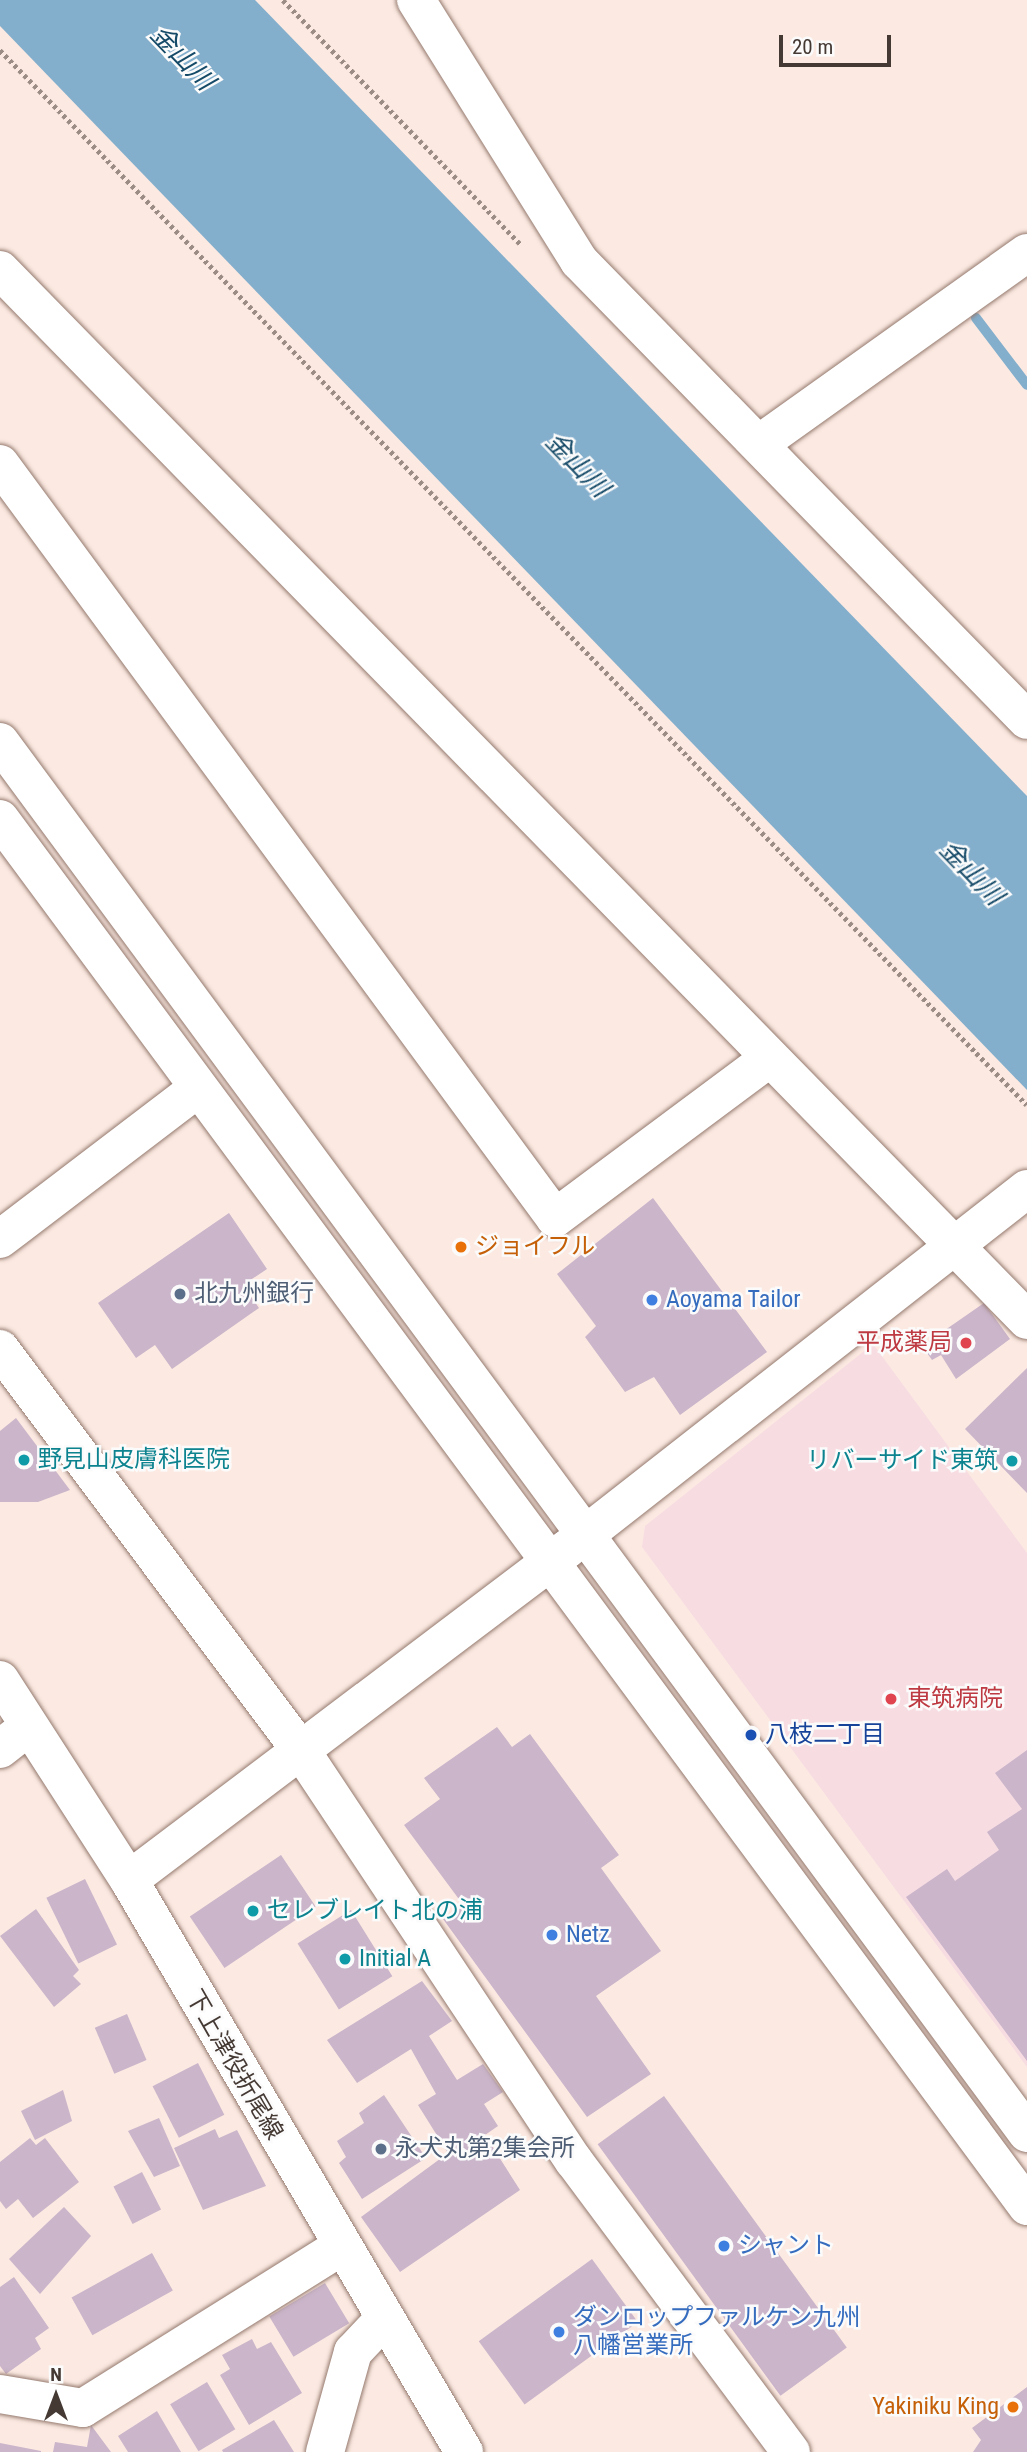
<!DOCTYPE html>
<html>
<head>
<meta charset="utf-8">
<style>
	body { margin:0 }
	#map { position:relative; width:1027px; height:2452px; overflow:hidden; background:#fceae2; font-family:"Roboto Condensed","Noto Sans JP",sans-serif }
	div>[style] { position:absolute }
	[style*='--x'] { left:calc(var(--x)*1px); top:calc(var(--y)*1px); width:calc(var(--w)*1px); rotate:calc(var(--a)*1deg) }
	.medical>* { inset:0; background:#f7dce2 }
	.water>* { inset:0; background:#83aecc }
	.stream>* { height:10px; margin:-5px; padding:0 5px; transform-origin:5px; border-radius:5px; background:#83aecc }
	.building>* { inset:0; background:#cab5ca; transform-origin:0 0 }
	.path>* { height:4.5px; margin-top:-2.25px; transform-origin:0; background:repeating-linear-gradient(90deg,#9b8c86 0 3.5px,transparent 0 7px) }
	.roads { filter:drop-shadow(0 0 2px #94796e) drop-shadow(0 0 2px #94796e) }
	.street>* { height:38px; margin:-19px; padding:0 19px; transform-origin:19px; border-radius:19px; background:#fff }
	.secondary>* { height:38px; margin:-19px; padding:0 19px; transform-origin:19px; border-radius:19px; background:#fff }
	.dots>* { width:19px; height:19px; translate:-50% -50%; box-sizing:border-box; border:4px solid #fbfbfb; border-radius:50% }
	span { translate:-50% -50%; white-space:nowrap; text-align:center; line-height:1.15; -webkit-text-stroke:5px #fbfbfb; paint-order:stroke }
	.food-label { font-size:24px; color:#c56008 }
	.left { translate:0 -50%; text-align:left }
	.right { translate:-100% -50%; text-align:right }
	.service-label { font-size:24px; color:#4e5e75 }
	.shop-label { font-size:24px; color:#366cbe }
	.health-label { font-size:24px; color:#be3a42 }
	.culture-label { font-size:24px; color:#0d838f }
	.transit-label { font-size:24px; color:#164399 }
	.street-label { font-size:24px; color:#453934 }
	.water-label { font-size:26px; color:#154a68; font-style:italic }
	.north { position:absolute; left:21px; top:2361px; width:70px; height:70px; -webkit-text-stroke:5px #fbfbfb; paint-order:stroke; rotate:0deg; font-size:19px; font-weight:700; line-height:28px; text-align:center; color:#453934 }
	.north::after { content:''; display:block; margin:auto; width:24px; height:32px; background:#453934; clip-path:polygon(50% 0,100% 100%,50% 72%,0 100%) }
	.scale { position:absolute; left:779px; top:35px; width:112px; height:32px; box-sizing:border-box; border:4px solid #453934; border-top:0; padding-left:9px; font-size:21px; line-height:24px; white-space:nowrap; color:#453934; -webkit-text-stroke:5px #fbfbfb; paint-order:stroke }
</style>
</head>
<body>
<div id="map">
	<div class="medical">
		<div style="clip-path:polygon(873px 1344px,1027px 1553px,1027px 2067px,642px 1547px,645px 1526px)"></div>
	</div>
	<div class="water">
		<div style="clip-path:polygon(0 0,255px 0,1027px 796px,1027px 1090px,0 26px)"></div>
	</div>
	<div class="stream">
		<div style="--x:976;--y:318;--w:84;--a:52.7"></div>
	</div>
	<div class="building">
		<div style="clip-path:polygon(653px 1198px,767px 1352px,680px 1415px,654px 1377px,625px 1392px,585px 1337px,596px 1326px,557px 1274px)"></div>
		<div style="clip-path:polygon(229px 1213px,267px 1269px,243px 1285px,259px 1308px,172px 1369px,155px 1345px,136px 1358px,98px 1303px)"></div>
		<div style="clip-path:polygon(984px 1303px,1010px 1339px,956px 1379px,941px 1355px,932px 1360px,922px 1346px)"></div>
		<div style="clip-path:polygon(1027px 1368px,1027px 1493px,965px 1429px)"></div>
		<div style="clip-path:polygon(16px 1418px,70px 1490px,38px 1502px,0 1502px,0 1431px)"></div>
		<div style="clip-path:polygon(497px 1727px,512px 1747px,530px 1734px,619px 1855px,601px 1868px,661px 1951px,596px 1996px,651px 2074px,587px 2117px,443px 1919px,464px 1906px,404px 1825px,440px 1799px,424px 1778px)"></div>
		<div style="clip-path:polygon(1027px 1750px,1027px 2061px,906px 1897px,947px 1869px,955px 1881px,999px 1850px,987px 1832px,1022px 1809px,995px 1773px)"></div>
		<div style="left:281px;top:1855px;width:62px;height:110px;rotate:56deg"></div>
		<div style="left:85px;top:1879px;width:73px;height:43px;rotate:64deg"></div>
		<div style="clip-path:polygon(36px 1909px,79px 1970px,73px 1976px,81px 1984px,54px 2007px,0 1936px)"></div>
		<div style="left:351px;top:1910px;width:78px;height:63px;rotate:58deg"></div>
		<div style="clip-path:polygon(422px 1981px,452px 2021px,429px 2036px,457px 2080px,483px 2064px,503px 2092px,484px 2104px,498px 2126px,485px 2135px,520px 2190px,400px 2272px,361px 2217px,448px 2153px,418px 2105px,436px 2094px,411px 2049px,357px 2083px,327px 2040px)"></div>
		<div style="left:127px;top:2014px;width:50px;height:35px;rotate:67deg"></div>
		<div style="left:198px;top:2063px;width:58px;height:51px;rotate:63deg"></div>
		<div style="clip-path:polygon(63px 2090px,72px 2121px,35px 2140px,21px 2111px)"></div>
		<div style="clip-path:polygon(384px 2095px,426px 2158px,362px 2199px,339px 2163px,346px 2157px,337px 2141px,364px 2123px,359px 2113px)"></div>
		<div style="left:664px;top:2096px;width:311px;height:82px;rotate:54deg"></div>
		<div style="clip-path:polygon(159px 2118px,180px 2166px,154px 2177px,128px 2131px)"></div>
		<div style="clip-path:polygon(215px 2129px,219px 2138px,237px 2130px,266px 2186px,203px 2210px,174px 2148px)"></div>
		<div style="clip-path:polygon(30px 2138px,36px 2145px,45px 2138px,79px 2182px,33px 2218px,18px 2199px,6px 2209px,0 2201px,0 2162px)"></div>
		<div style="left:142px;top:2172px;width:42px;height:32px;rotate:63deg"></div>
		<div style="clip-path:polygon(64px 2207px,91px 2236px,40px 2294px,9px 2259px)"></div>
		<div style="left:152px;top:2253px;width:43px;height:92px;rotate:61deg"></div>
		<div style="left:592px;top:2259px;width:78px;height:140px;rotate:54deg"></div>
		<div style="clip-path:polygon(14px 2277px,49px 2328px,35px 2338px,41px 2349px,6px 2374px,0 2366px,0 2287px)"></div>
		<div style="left:325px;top:2283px;width:47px;height:65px;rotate:59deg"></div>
		<div style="clip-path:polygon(252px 2339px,257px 2349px,271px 2342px,302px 2393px,249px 2425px,220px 2375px,230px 2369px,222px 2355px)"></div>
		<div style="left:207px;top:2382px;width:55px;height:43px;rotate:59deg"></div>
		<div style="clip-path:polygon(1027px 2387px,1027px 2452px,973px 2452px,981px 2440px,972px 2428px)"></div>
		<div style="clip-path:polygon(157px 2411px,181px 2452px,128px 2452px,118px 2436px)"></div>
		<div style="clip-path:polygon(274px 2420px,294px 2452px,223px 2452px,222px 2450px)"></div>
		<div style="clip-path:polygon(91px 2425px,111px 2452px,53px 2452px,55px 2442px,87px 2447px)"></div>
		<div style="clip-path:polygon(0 2443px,41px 2451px,41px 2452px,0 2452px)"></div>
	</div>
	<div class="path">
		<div style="--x:283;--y:0;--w:342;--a:45.8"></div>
		<div style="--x:0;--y:50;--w:1472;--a:45.77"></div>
	</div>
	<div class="roads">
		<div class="street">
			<div style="--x:416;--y:0;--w:308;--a:58"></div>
			<div style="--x:579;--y:261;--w:641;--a:45.69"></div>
			<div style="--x:0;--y:270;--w:1469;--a:45.63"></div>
			<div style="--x:759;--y:444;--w:329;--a:-35.5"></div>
			<div style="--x:0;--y:464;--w:936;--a:53.64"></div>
			<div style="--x:555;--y:1218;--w:264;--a:-36.7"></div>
			<div style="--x:0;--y:1239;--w:249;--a:-37.3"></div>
			<div style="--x:0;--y:1349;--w:504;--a:53.15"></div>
			<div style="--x:302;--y:1752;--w:491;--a:56.4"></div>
			<div style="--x:574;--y:2161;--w:363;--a:53.3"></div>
			<div style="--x:129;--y:1880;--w:549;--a:-37.08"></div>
			<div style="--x:567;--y:1549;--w:584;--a:-38.05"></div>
			<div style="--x:0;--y:2394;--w:84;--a:9.6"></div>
			<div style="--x:83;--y:2408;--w:302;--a:-32"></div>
			<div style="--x:325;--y:2452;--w:104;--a:-74.4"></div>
			<div style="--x:353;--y:2352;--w:47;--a:-46.7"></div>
		</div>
		<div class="secondary">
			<div style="--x:0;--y:742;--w:1729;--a:53.56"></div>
			<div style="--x:0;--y:819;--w:1726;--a:53.48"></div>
			<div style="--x:0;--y:1680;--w:238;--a:57.2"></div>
			<div style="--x:129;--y:1880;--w:663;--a:59.64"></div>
			<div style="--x:0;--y:1749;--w:36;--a:-38"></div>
		</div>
	</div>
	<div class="dots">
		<div style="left:461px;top:1247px;background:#e8710a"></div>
		<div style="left:180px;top:1294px;background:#5c6f8a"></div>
		<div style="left:652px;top:1300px;background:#3f7fe0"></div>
		<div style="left:966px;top:1343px;background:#e0444e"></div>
		<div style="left:24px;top:1460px;background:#0f9aa8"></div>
		<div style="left:1012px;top:1461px;background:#0f9aa8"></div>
		<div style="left:891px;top:1699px;background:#e0444e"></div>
		<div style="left:751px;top:1735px;background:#1a4fb4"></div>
		<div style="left:253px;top:1911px;background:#0f9aa8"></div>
		<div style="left:552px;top:1935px;background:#3f7fe0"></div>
		<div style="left:345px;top:1959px;background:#0f9aa8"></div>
		<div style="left:381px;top:2149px;background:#5c6f8a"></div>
		<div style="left:724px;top:2246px;background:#3f7fe0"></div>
		<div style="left:559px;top:2332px;background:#3f7fe0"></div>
		<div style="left:1013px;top:2407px;background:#e8710a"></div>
	</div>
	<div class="food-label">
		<span class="left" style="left:475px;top:1247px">ジョイフル</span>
		<span class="right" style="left:999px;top:2407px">Yakiniku King</span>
	</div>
	<div class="service-label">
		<span class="left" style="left:194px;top:1294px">北九州銀行</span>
		<span class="left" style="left:395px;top:2149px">永犬丸第2集会所</span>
	</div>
	<div class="shop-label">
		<span class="left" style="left:666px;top:1300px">Aoyama Tailor</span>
		<span class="left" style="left:566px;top:1935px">Netz</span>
		<span class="left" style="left:738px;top:2246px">シャント</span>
		<span class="left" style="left:573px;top:2332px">ダンロップファルケン九州<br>八幡営業所</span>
	</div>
	<div class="health-label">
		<span class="right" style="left:952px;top:1343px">平成薬局</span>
		<span class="left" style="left:907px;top:1699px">東筑病院</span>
	</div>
	<div class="culture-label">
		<span class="left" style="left:38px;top:1460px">野見山皮膚科医院</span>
		<span class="right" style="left:998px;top:1461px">リバーサイド東筑</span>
		<span class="left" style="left:267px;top:1911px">セレブレイト北の浦</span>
		<span class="left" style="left:359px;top:1959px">Initial A</span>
	</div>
	<div class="transit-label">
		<span class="left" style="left:765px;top:1735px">八枝二丁目</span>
	</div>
	<div class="street-label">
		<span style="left:234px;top:2065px;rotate:60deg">下上津役折尾線</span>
	</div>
	<div class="water-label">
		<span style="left:182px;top:58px;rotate:46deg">金山川</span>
		<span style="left:577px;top:465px;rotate:46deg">金山川</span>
		<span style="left:971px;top:873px;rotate:46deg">金山川</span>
	</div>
	<div class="north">N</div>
	<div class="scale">20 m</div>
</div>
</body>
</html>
